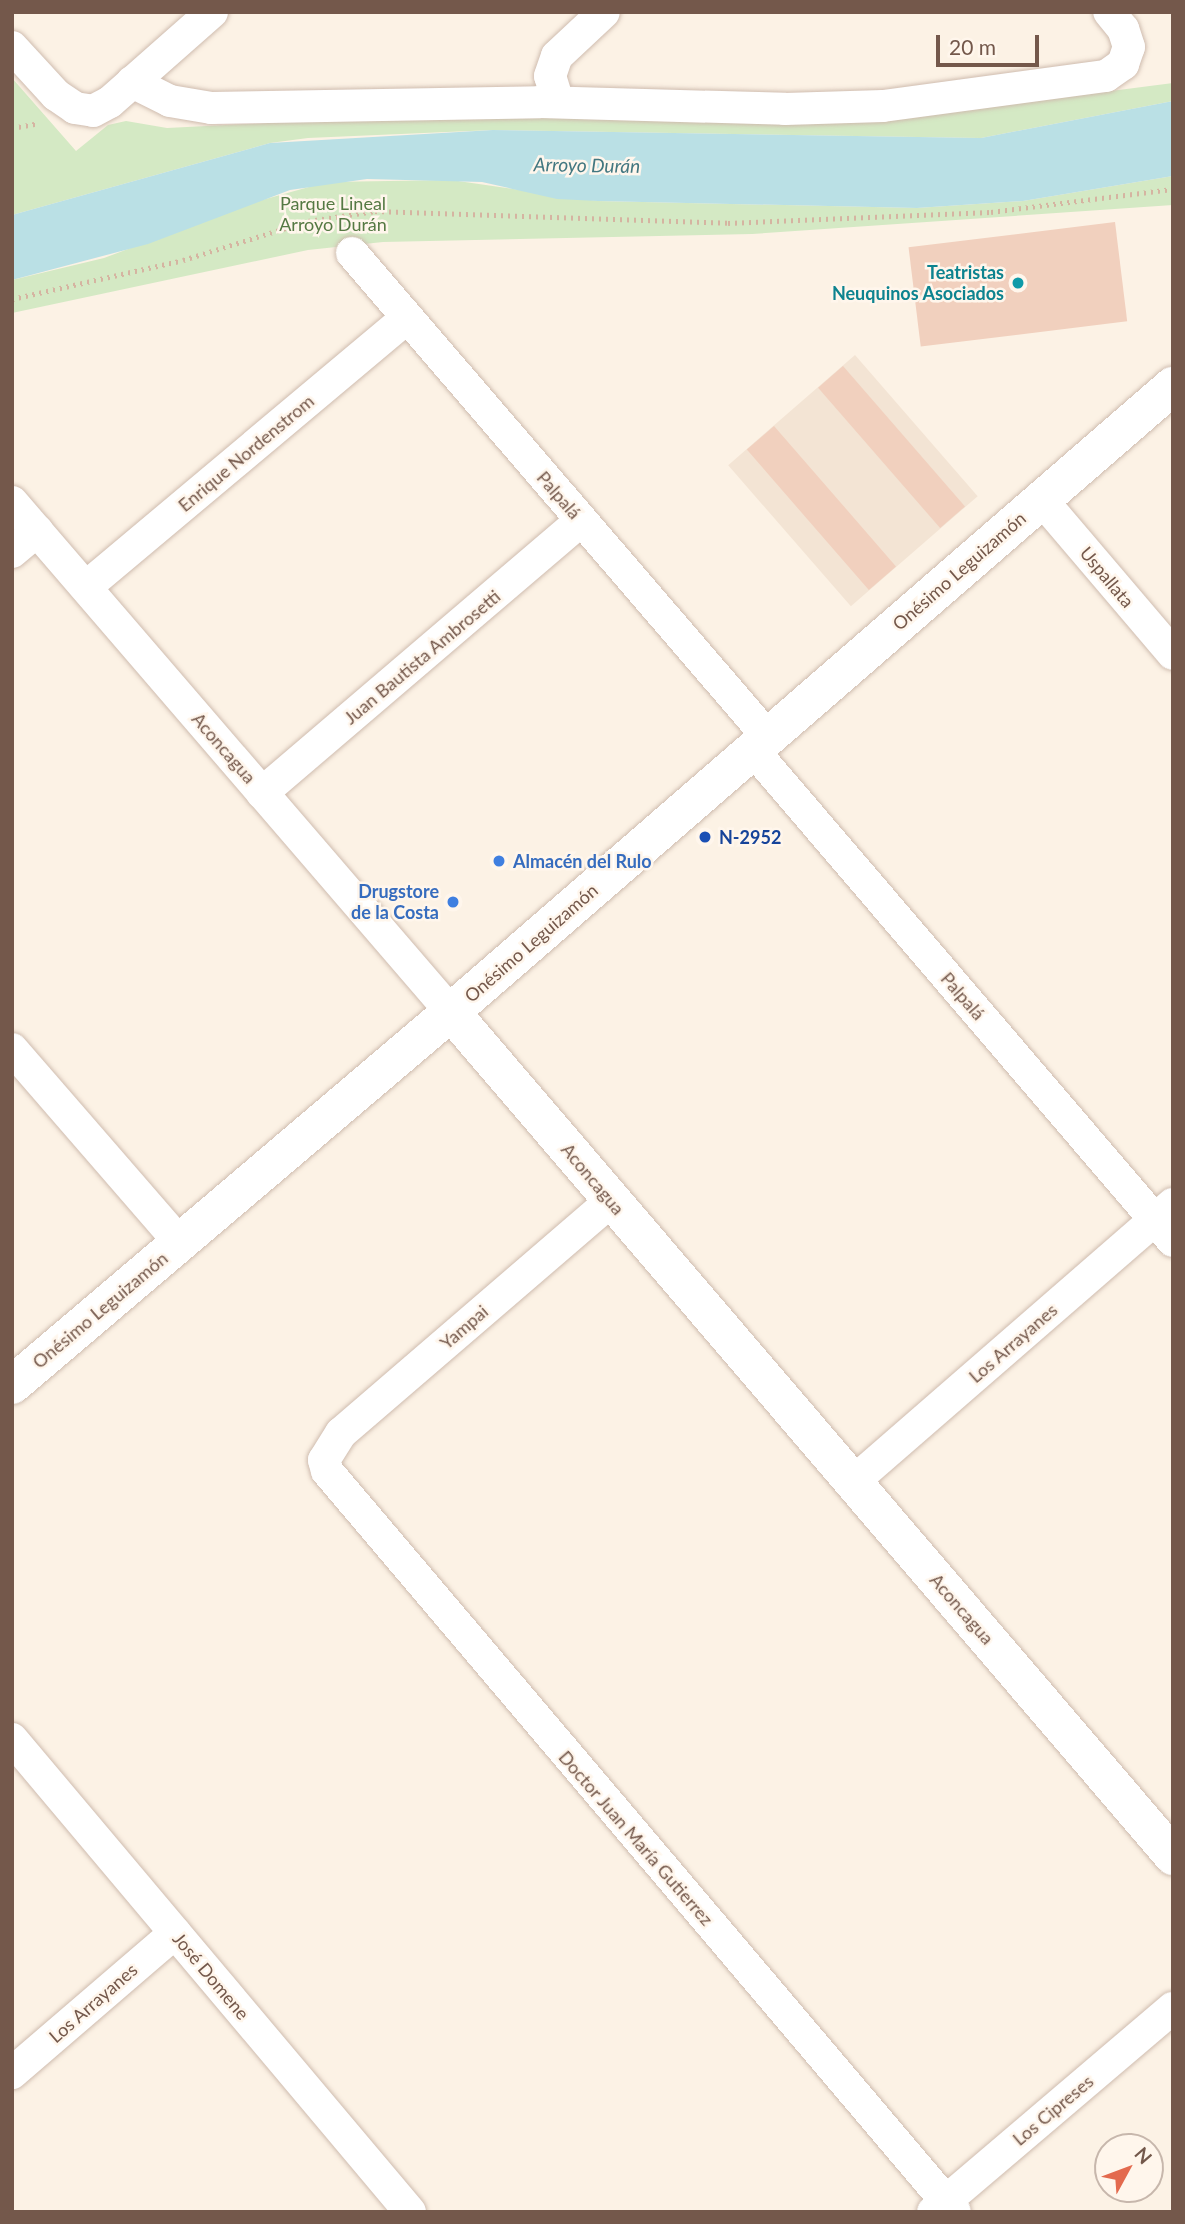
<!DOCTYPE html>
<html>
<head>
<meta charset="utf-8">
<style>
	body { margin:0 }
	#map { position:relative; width:1185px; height:2224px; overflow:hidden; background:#fcf2e5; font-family:Lato,sans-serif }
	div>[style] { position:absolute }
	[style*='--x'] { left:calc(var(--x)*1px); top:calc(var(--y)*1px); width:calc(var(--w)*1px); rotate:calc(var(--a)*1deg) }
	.residential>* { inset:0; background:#f3e4d4; transform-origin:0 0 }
	.green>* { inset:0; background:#d4e9c4 }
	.water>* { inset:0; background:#bae0e5 }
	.building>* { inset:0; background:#f1d0be; transform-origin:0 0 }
	.path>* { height:4.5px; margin-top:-2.25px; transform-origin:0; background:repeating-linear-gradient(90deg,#d5b4a1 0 2px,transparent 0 7px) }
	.roads { filter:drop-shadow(0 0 2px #cfbcaf) drop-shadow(0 0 2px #cfbcaf) }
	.minor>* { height:32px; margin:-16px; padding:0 16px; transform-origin:16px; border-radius:16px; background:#fff }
	.tertiary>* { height:38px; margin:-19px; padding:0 19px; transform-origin:19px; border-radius:19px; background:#fff }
	.dots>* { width:19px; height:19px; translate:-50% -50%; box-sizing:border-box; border:4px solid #fff6ec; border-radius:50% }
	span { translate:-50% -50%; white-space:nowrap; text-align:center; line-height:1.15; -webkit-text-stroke:5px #fff6ec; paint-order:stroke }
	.park-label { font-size:18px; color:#557943 }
	.culture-label { font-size:18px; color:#0d838f; font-weight:700 }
	.right { translate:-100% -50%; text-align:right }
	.street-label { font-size:18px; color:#74584b }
	.transit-label { font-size:18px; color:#164399; font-weight:700 }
	.left { translate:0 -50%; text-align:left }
	.shop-label { font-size:18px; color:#366cbe; font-weight:700 }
	.water-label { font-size:19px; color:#427780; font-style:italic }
	.frame { position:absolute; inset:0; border:14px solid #74584b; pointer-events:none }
	.north { position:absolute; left:1094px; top:2133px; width:70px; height:70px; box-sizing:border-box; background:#fff6ec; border:2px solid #c7b7ac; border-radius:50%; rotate:49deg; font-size:19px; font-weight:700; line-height:28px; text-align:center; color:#74584b }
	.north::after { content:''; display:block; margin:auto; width:24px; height:32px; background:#e36a4e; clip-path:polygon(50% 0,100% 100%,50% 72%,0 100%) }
	.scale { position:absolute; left:936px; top:35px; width:103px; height:32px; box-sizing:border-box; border:4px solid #74584b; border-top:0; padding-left:9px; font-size:21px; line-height:24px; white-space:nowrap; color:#74584b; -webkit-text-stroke:5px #fff6ec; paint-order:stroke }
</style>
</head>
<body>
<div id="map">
	<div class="residential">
		<div style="left:855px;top:355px;width:187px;height:168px;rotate:49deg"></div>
	</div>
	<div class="green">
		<div style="clip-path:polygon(12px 78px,76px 151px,108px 125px,126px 121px,167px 128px,448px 114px,869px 122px,1173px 83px,1173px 101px,981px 138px,493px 130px,308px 138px,270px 143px,12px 215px)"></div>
		<div style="clip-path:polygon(1173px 176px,1173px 205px,752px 234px,383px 242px,308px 250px,12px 313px,12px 280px,104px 258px,251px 203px,327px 182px,451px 180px,598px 201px,917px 208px,1023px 201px)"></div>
	</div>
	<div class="water">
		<div style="clip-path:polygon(1173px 101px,1173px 176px,1023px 201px,917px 208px,598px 201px,557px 199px,482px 182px,367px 179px,290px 190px,148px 244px,12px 280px,12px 215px,270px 143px,493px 130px,981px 138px)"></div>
	</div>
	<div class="building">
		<div style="left:1115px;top:222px;width:100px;height:208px;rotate:83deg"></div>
		<div style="left:843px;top:366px;width:186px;height:33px;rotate:49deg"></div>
		<div style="left:774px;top:426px;width:186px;height:36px;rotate:49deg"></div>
	</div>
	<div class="path">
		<div style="--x:12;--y:128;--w:27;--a:-10"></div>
		<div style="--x:12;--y:299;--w:175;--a:-12.8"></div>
		<div style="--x:183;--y:260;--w:131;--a:-17.3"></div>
		<div style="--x:308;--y:221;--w:68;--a:-8.5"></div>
		<div style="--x:375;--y:211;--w:353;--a:1.9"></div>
		<div style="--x:728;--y:223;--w:263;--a:-2.4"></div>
		<div style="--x:991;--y:212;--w:183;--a:-7.2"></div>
	</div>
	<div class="roads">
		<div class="minor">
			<div style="--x:12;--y:47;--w:65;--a:47.5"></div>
			<div style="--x:56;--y:95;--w:23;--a:34"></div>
			<div style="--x:75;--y:108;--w:18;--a:9"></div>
			<div style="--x:93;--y:111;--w:19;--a:-28"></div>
			<div style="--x:110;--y:102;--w:136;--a:-41.4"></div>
			<div style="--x:132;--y:82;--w:42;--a:26.6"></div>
			<div style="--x:170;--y:101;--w:42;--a:9.7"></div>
			<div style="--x:211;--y:108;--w:329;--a:-1"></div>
			<div style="--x:540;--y:102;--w:245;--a:1.6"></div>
			<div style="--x:785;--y:109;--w:98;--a:-1.8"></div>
			<div style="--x:883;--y:106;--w:225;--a:-7.7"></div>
			<div style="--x:1106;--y:76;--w:21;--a:-35"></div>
			<div style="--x:1123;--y:64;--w:18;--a:-71"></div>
			<div style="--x:1129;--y:47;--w:19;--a:-108"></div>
			<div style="--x:1123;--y:29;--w:22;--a:-129"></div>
			<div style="--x:558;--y:102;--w:27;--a:-107"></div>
			<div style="--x:550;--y:76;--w:21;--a:-71"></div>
			<div style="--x:557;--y:56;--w:64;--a:-43.1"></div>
			<div style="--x:352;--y:253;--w:638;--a:49.32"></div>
			<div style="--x:1042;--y:500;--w:202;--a:49.6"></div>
			<div style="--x:12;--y:502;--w:673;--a:49.28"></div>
			<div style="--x:12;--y:552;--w:33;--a:-40"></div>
			<div style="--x:86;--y:587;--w:419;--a:-40"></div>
			<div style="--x:753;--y:750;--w:646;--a:49.46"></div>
			<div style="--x:262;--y:793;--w:419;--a:-40.5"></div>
			<div style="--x:12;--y:1049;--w:257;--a:49.1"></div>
			<div style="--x:612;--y:1200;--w:357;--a:139.3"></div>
			<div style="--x:341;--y:1433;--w:32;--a:122"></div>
			<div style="--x:324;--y:1460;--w:11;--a:75"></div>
			<div style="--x:327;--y:1471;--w:971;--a:49.72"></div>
			<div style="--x:853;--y:1482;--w:424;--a:-41"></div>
			<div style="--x:12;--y:1739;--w:618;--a:49.92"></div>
			<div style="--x:12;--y:2073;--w:215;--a:-40.7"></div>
			<div style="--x:933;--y:2212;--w:315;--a:-40.4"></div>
		</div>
		<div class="tertiary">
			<div style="--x:451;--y:1012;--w:1111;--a:49.45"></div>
			<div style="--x:12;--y:1385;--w:576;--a:-40.35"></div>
			<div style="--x:451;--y:1012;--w:956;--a:-40.93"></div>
		</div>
	</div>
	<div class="dots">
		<div style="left:1018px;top:283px;background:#0f9aa8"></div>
		<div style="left:705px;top:837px;background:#1a4fb4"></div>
		<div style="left:499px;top:861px;background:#3f7fe0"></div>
		<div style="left:453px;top:902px;background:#3f7fe0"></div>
	</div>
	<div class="park-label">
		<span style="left:333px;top:214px">Parque Lineal<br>Arroyo Durán</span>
	</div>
	<div class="culture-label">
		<span class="right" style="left:1004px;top:283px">Teatristas<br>Neuquinos Asociados</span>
	</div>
	<div class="street-label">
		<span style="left:246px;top:453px;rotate:-40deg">Enrique Nordenstrom</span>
		<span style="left:559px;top:495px;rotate:49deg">Palpalá</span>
		<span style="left:959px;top:571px;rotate:-41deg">Onésimo Leguizamón</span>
		<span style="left:1107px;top:577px;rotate:50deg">Uspallata</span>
		<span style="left:422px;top:657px;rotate:-40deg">Juan Bautista Ambrosetti</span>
		<span style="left:224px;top:748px;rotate:49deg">Aconcagua</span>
		<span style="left:531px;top:943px;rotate:-41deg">Onésimo Leguizamón</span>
		<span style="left:963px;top:996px;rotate:49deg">Palpalá</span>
		<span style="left:593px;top:1179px;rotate:50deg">Aconcagua</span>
		<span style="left:100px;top:1310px;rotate:-40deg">Onésimo Leguizamón</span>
		<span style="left:464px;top:1327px;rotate:-41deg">Yampai</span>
		<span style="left:1013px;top:1343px;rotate:-41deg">Los Arrayanes</span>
		<span style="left:962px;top:1609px;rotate:49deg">Aconcagua</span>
		<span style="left:636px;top:1838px;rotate:49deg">Doctor Juan María Gutierrez</span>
		<span style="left:211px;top:1976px;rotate:50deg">José Domene</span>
		<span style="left:93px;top:2003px;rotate:-41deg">Los Arrayanes</span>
		<span style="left:1053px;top:2110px;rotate:-40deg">Los Cipreses</span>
	</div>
	<div class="transit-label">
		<span class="left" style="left:719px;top:837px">N-2952</span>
	</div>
	<div class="shop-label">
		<span class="left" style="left:513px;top:861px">Almacén del Rulo</span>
		<span class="right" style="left:439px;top:902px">Drugstore<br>de la Costa</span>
	</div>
	<div class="water-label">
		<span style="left:587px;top:165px;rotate:1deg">Arroyo Durán</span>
	</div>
	<div class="frame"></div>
	<div class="north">N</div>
	<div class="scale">20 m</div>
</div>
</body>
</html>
